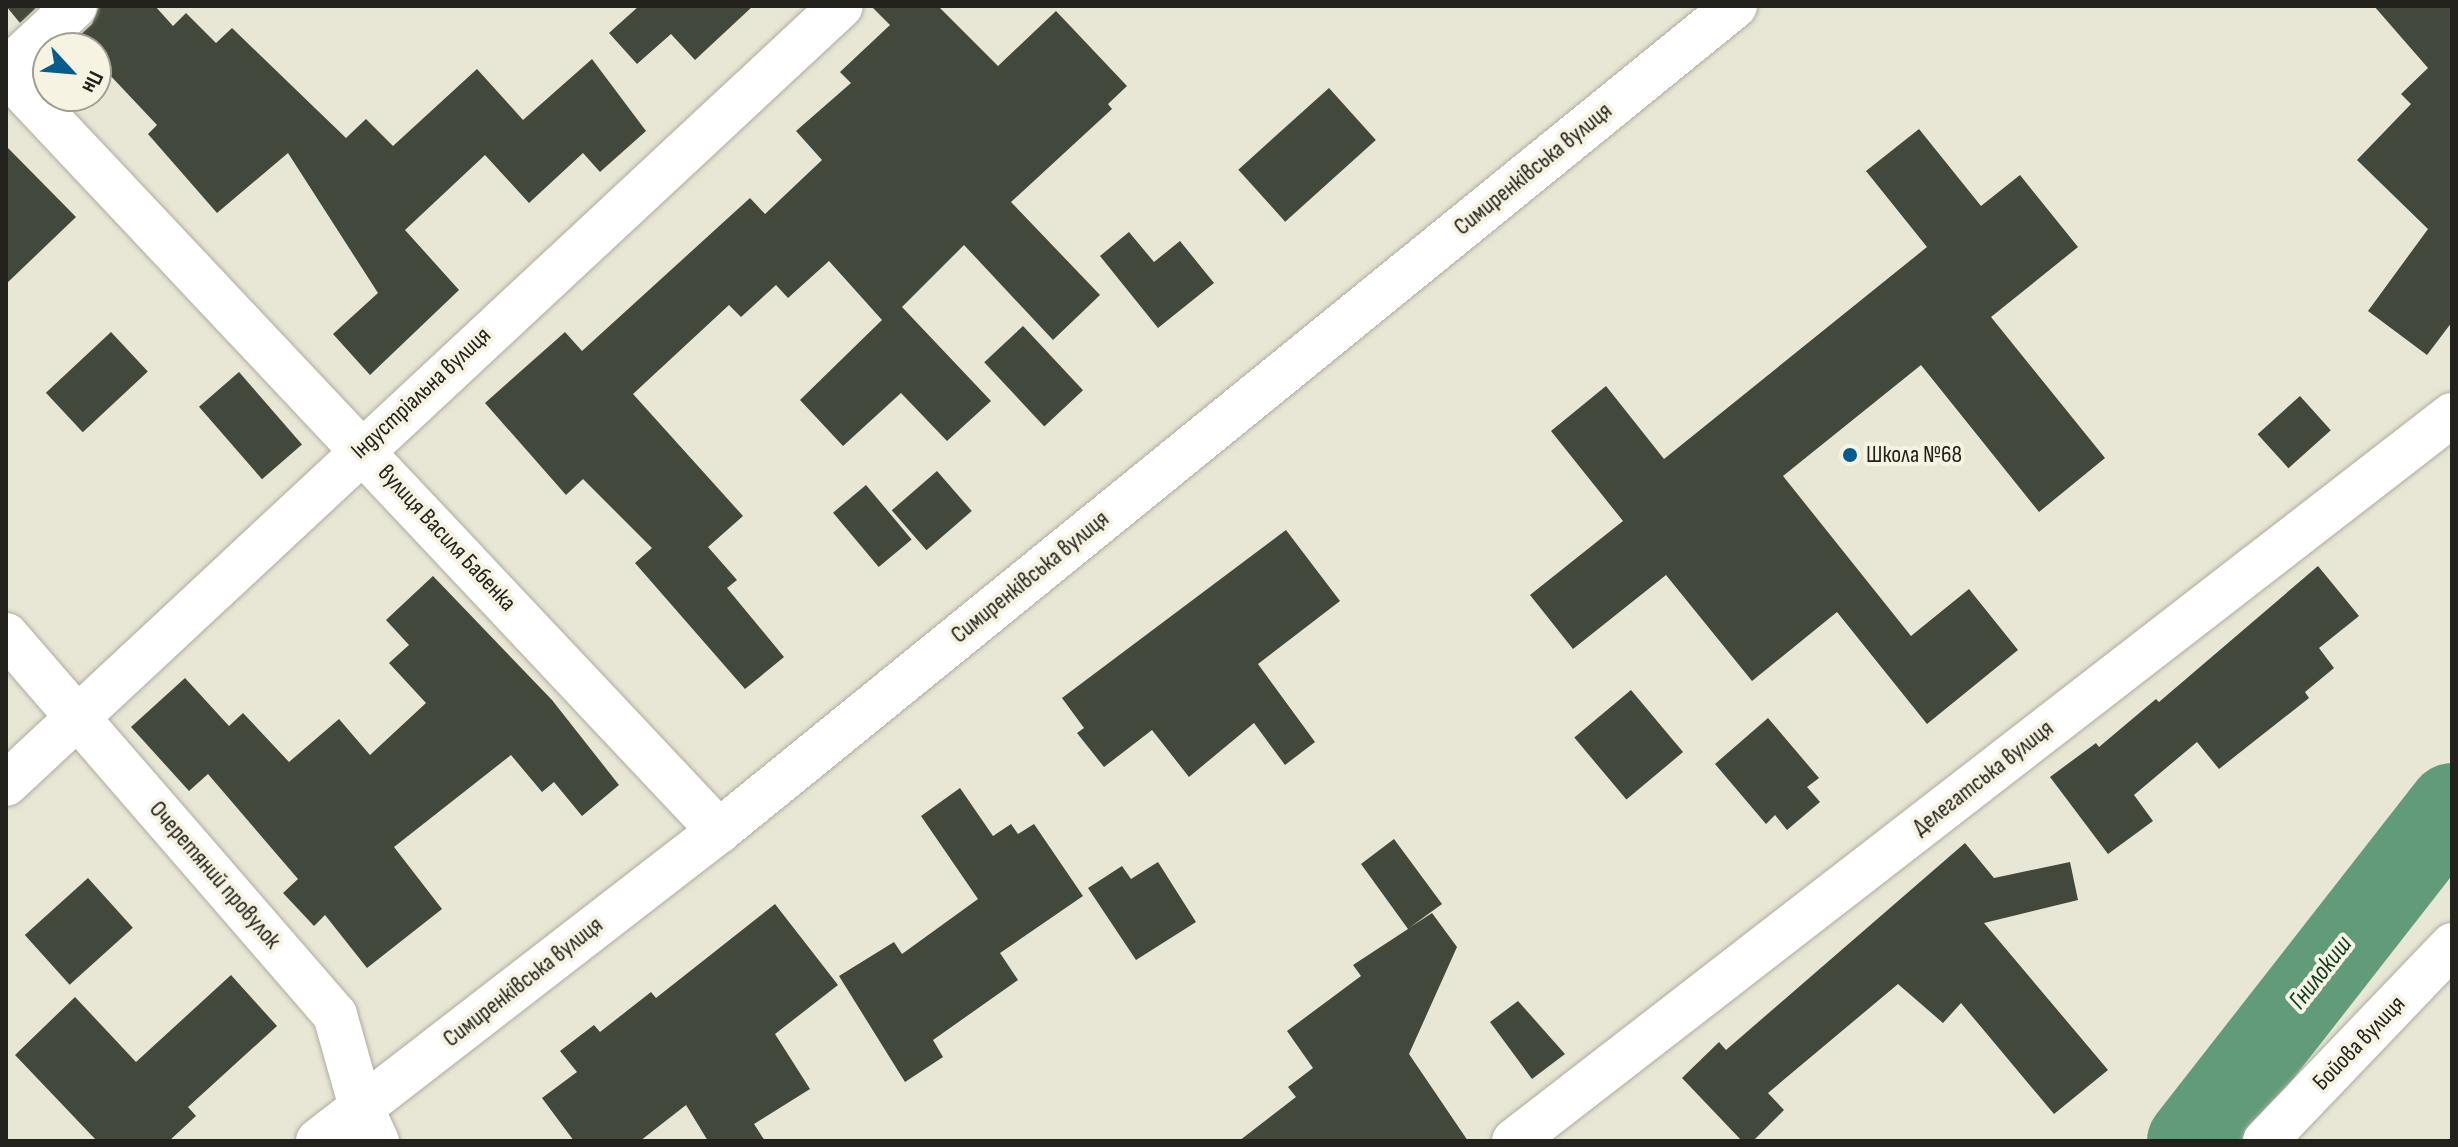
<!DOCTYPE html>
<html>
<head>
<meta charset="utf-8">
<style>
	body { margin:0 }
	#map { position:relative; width:2458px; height:1147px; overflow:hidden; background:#e8e6d5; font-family:"Sofia Sans Condensed",sans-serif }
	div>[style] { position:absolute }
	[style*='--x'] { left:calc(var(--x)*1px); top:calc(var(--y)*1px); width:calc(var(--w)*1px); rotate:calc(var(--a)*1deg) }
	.river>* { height:86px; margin:-43px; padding:0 43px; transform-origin:43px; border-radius:43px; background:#629b79 }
	.building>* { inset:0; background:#42483b; transform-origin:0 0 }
	.roads { filter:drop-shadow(0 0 2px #afac9c) drop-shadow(0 0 2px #afac9c) }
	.minor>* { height:44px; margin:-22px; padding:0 22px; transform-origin:22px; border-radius:22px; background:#fff }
	.secondary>* { height:44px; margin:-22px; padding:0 22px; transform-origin:22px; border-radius:22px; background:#fff }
	.dots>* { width:22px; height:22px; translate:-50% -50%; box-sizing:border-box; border:4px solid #f6f3e2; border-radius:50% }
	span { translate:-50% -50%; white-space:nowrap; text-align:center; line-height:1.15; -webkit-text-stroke:8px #f6f3e2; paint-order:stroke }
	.street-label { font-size:24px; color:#22211b }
	.poi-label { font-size:24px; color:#22211b }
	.left { translate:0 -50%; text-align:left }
	.water-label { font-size:26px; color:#0b3a23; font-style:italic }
	.frame { position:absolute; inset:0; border:8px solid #22211b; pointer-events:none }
	.north { position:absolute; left:32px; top:32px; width:80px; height:80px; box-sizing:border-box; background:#f6f3e2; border:2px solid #a19f92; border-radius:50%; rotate:116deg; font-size:22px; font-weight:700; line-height:32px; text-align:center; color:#22211b }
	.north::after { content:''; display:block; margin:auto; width:28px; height:36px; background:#065c8d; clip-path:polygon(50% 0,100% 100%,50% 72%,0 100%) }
</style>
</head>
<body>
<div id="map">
	<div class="river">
		<div style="--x:2190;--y:1141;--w:425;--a:-52"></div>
	</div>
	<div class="building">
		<div style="clip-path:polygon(6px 6px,38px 6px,20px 23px)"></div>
		<div style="clip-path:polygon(99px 6px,155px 6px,173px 26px,186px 13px,216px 43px,232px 28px,346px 138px,366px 119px,393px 146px,477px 69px,523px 120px,592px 59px,646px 131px,600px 172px,583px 153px,529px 203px,485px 155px,405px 230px,459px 290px,370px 375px,333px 334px,378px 293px,288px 153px,217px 213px,148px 134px,157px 125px,107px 72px,96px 83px,96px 48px,66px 48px,92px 24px)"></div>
		<div style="clip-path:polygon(639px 6px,753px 6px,695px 60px,671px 34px,637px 64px,609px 33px)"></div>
		<div style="clip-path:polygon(871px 6px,938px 6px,998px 66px,1056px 11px,1127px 86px,1108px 104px,1112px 109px,1011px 202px,1100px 295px,1053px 340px,964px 245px,902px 307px,991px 401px,947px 441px,901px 393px,843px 446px,800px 400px,882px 320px,829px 261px,788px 298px,776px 285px,741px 317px,729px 305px,633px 394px,743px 516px,708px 547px,737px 580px,727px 588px,784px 657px,745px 689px,635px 563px,652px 548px,583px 479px,566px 495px,485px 403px,565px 332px,582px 351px,750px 198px,765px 214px,822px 160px,796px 131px,851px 83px,840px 72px,890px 25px)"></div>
		<div style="clip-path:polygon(2374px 6px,2452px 6px,2452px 322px,2427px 355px,2368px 311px,2428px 229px,2357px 160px,2411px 104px,2401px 94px,2428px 68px)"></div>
		<div style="left:1329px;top:88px;width:70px;height:122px;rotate:48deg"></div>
		<div style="clip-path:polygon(1919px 129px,1981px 206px,2020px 175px,2078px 247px,1991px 317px,2105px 458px,2039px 512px,1921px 365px,1783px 476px,1911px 636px,1969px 589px,2018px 650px,1927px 724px,1837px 612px,1752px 681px,1666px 575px,1573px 649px,1530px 595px,1623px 521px,1551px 431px,1606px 386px,1664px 459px,1927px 247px,1866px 171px)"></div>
		<div style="clip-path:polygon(6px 146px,76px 217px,6px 284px)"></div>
		<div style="clip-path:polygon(1129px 232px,1154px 262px,1180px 241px,1214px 283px,1158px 328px,1100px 256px)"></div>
		<div style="left:1023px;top:326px;width:88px;height:53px;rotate:47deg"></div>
		<div style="left:111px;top:332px;width:54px;height:89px;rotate:47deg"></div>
		<div style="left:239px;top:372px;width:96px;height:53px;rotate:49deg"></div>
		<div style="left:2300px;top:396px;width:46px;height:57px;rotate:48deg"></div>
		<div style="left:937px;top:471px;width:53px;height:60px;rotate:49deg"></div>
		<div style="left:866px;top:485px;width:71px;height:43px;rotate:50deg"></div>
		<div style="clip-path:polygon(1286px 530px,1340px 601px,1258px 664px,1315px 742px,1285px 765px,1254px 723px,1189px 777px,1152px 730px,1104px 767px,1077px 733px,1084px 728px,1062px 698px)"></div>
		<div style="clip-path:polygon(2318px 566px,2359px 616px,2319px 648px,2334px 668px,2305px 692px,2309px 698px,2219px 769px,2197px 742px,2134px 795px,2153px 821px,2108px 854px,2050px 777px,2096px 743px,2099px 747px,2156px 699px,2159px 702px)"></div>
		<div style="clip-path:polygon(433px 576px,552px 700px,619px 785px,582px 816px,554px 782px,542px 792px,511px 755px,394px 847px,442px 909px,367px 968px,325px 915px,314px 926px,283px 893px,298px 879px,208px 774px,189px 791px,131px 727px,185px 678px,229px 726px,243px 713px,289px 762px,339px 719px,370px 755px,426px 703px,389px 663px,409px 645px,386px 620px)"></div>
		<div style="left:1631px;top:690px;width:81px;height:74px;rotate:50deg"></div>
		<div style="clip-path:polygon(1768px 718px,1819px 778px,1807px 787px,1820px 802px,1787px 830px,1775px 815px,1766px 824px,1715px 764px)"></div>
		<div style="clip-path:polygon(960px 788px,993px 836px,1011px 824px,1018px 834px,1034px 824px,1083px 896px,1000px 953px,1018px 980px,933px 1040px,943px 1057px,905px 1082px,839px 976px,894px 942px,902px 954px,978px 899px,921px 816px)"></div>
		<div style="clip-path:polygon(1394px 839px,1442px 904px,1409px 928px,1432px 913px,1457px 947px,1409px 1054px,1468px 1141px,1239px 1141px,1296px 1097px,1288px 1087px,1313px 1068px,1287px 1031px,1361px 976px,1353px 965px,1408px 929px,1361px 864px)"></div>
		<div style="clip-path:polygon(1965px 843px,1994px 878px,2070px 862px,2078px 900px,1984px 923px,2108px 1070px,2054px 1114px,1961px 1003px,1943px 1023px,1898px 984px,1768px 1093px,1784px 1110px,1753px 1141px,1742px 1141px,1682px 1078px,1719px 1042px,1726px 1050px)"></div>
		<div style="clip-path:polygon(1158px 862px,1196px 922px,1136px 960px,1088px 888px,1122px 866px,1131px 879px)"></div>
		<div style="left:88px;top:878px;width:67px;height:85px;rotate:48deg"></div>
		<div style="clip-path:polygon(775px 904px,838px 985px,775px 1034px,810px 1089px,754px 1124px,765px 1141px,708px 1141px,686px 1105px,640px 1141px,574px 1141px,542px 1098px,577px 1072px,560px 1051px,594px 1025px,600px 1032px,651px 992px,656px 998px)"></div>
		<div style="clip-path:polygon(231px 975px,277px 1026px,188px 1107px,196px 1116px,169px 1141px,97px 1141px,15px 1055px,75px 997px,136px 1062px)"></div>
		<div style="clip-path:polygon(1518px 1001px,1565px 1054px,1532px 1079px,1490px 1022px)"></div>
	</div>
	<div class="roads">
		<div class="minor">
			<div style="--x:6;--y:70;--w:94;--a:-42.8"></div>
			<div style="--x:6;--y:73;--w:1041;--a:46.75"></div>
			<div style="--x:6;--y:635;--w:503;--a:49.11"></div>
			<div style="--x:335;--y:1015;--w:96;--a:74.2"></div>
			<div style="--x:361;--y:1107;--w:38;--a:65"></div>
			<div style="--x:6;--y:784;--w:1141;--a:-42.98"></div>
			<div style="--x:1514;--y:1141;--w:1186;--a:-37.74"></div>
			<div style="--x:2265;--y:1141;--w:271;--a:-46.3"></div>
		</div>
		<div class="secondary">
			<div style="--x:318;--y:1141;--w:507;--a:-37.71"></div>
			<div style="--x:719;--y:831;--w:1309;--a:-39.08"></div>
		</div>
	</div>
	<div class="dots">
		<div style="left:1850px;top:455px;background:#065c8d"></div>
	</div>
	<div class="street-label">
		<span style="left:1533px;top:169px;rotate:-39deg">Симиренківська вулиця</span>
		<span style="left:421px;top:393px;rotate:-43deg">Індустріальна вулиця</span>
		<span style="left:447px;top:538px;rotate:47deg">вулиця Василя Бабенка</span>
		<span style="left:1030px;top:577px;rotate:-39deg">Симиренківська вулиця</span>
		<span style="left:1983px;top:778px;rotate:-38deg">Делегатська вулиця</span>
		<span style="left:215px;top:875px;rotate:49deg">Очеретяний провулок</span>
		<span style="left:523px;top:982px;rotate:-38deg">Симиренківська вулиця</span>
		<span style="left:2359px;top:1043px;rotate:-46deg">Бойова вулиця</span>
	</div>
	<div class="poi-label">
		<span class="left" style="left:1866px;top:455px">Школа №68</span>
	</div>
	<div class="water-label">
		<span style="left:2321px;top:973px;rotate:-52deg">Гнилокиш</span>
	</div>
	<div class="frame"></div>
	<div class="north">Пн</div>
</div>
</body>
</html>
